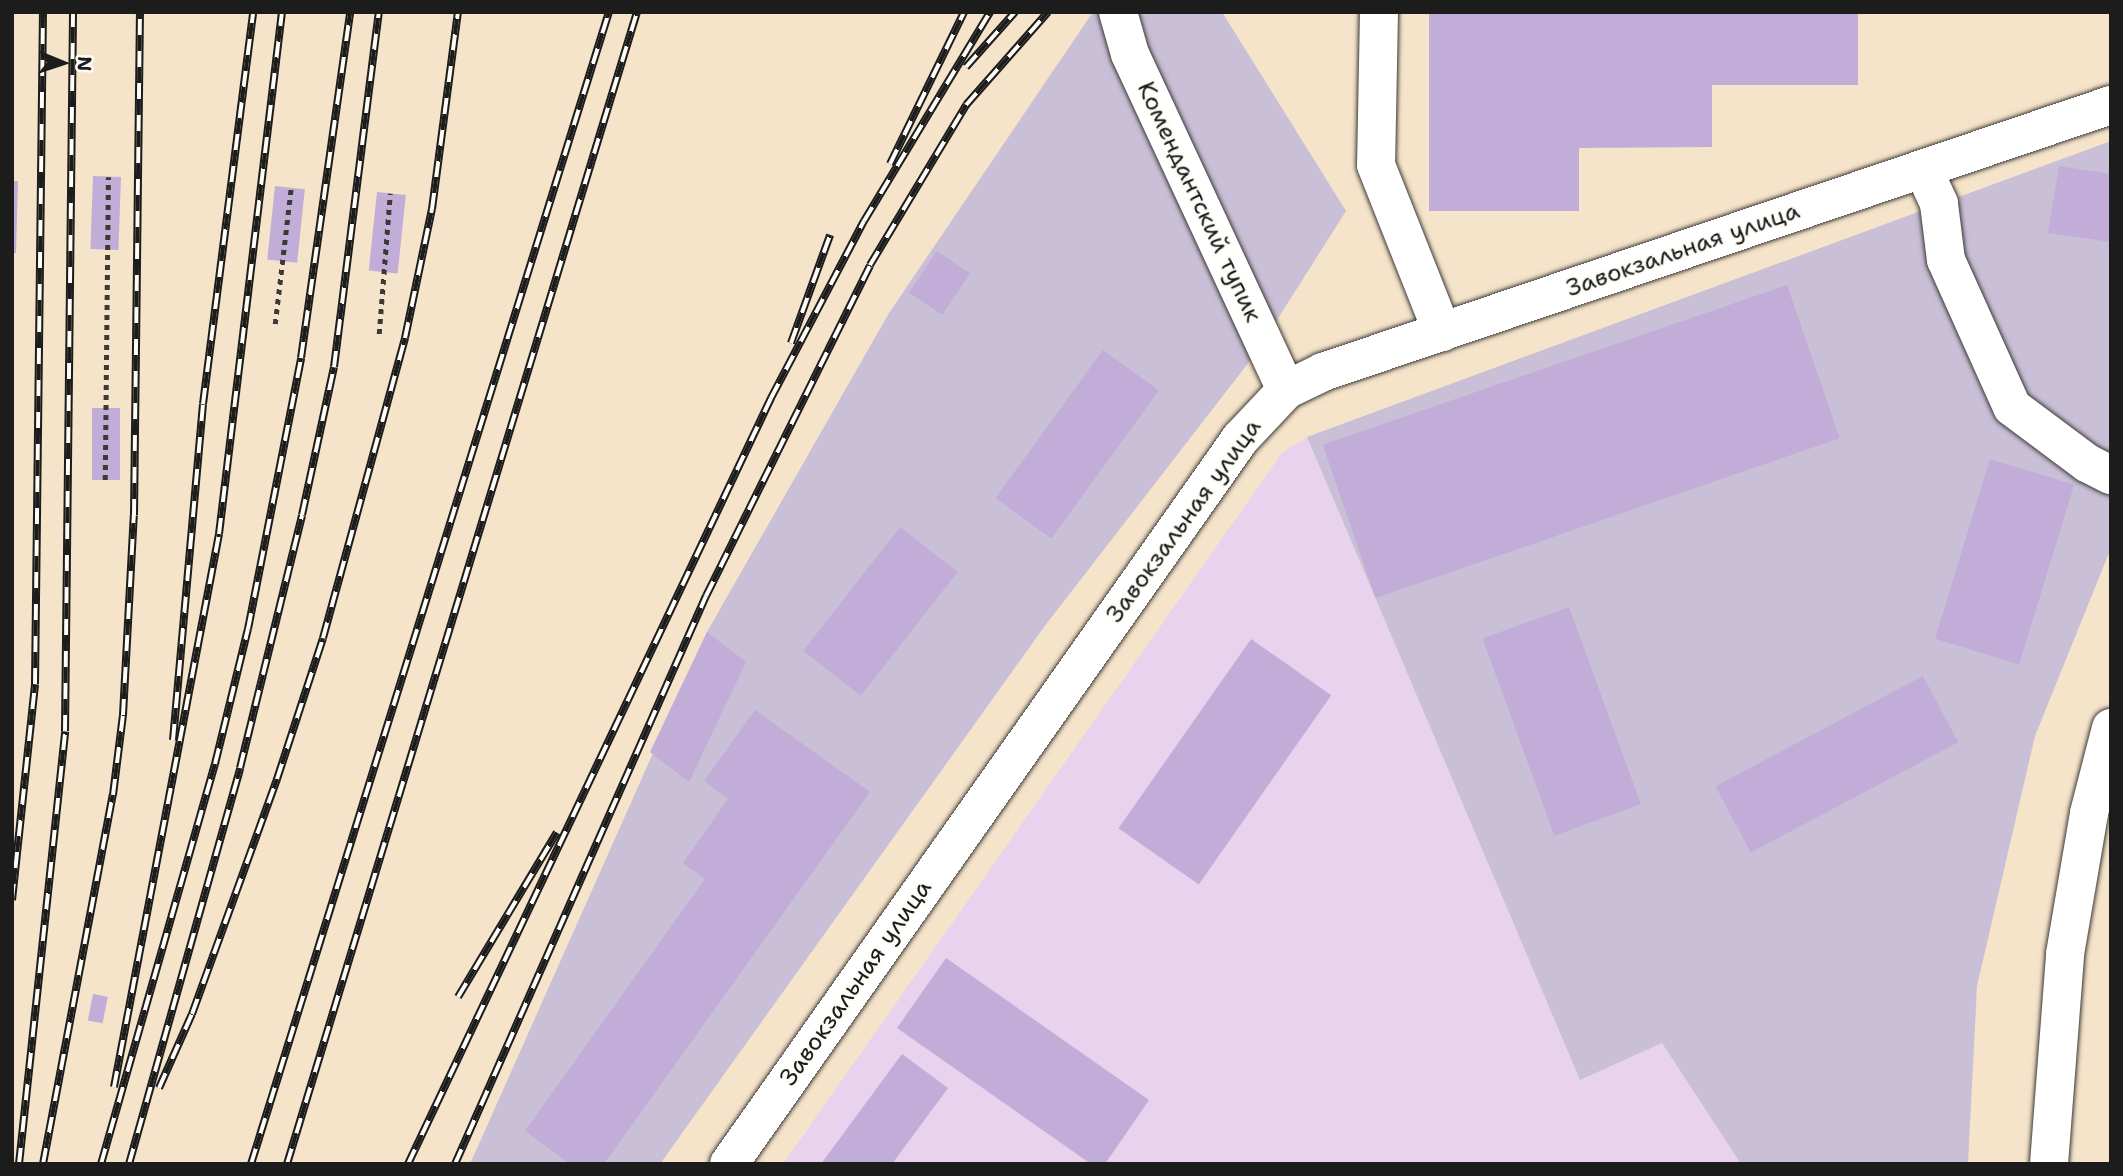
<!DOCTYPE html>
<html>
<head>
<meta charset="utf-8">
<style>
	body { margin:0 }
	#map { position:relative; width:2123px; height:1176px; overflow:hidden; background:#f5e3ca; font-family:"Shantell Sans",sans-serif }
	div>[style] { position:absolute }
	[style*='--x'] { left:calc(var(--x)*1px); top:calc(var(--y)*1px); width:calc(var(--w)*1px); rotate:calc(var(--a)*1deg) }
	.built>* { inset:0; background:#e8d2ee }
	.industrial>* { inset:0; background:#c9bfd7 }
	.building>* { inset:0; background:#c1add7; transform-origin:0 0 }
	.path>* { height:4.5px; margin-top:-2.25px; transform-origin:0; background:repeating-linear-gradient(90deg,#3d3a36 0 5px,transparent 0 10px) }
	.roads { filter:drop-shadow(0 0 2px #3d3a36) drop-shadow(0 0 2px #3d3a36) }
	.minor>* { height:38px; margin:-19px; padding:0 19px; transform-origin:19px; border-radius:19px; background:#fff }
	.major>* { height:38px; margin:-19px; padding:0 19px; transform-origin:19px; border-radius:19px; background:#fff }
	.rail>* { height:8px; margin-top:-4px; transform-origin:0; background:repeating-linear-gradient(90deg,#fdfcf7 0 16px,#1c1c1c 0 32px); box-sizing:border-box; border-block:2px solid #1c1c1c }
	span { translate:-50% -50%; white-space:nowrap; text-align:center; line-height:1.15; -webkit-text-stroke:5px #fdfcf7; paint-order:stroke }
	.street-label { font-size:24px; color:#1c1c1c }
	.frame { position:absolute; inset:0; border:14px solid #1c1c1c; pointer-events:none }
	.north { position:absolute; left:28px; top:28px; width:70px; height:70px; -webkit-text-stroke:5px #fdfcf7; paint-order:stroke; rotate:92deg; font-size:19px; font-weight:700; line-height:28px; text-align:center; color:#1c1c1c }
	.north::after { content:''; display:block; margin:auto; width:24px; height:32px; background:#1c1c1c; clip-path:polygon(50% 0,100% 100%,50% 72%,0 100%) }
</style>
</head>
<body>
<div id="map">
	<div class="built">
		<div style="clip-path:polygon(1307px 437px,1580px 1080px,1662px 1043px,1741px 1164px,783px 1164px,1282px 453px)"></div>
	</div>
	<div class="industrial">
		<div style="clip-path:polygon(1093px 12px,1222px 12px,1346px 211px,1256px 353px,1044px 627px,660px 1164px,470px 1164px,707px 632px,889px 313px)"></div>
		<div style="clip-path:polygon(2111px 141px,2111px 548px,2035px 736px,1977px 986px,1968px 1164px,1741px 1164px,1662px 1043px,1580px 1080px,1307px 437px)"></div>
	</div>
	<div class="building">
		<div style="clip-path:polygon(1429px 12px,1858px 12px,1858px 85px,1712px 85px,1712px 147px,1579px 148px,1579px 211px,1429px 211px)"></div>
		<div style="clip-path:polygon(2059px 166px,2111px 174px,2111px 242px,2048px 233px)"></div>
		<div style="left:93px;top:176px;width:28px;height:73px;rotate:2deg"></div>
		<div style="clip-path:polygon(12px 181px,18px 181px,16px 253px,12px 253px)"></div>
		<div style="left:275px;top:186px;width:30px;height:74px;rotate:6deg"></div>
		<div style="left:377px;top:192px;width:29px;height:79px;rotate:6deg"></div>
		<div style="left:937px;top:251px;width:40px;height:50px;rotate:34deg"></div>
		<div style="left:1787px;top:285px;width:162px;height:491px;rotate:71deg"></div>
		<div style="left:1103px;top:350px;width:69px;height:183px;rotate:36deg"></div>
		<div style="left:92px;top:408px;width:28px;height:72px"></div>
		<div style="left:1990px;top:459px;width:88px;height:188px;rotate:17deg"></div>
		<div style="left:900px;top:527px;width:73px;height:157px;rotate:38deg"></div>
		<div style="left:1569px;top:607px;width:210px;height:92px;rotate:70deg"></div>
		<div style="clip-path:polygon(707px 632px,746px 662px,689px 782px,650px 752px)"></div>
		<div style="left:1251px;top:639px;width:98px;height:231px;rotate:35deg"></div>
		<div style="left:1923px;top:676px;width:75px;height:235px;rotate:62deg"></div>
		<div style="clip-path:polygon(755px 710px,870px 792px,604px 1164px,570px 1164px,525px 1131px,705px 879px,683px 863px,728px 799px,704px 781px)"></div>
		<div style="clip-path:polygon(946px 958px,1149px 1100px,1105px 1164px,1091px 1164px,897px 1028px)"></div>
		<div style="left:93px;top:994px;width:15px;height:27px;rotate:11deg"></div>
		<div style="clip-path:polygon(902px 1054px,948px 1088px,892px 1164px,821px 1164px)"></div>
	</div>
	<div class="path">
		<div style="--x:275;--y:324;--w:138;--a:-83.3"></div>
		<div style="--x:379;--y:334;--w:141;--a:-85.5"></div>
		<div style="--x:105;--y:480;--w:303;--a:-89.4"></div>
	</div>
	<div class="roads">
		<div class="minor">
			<div style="--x:1118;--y:12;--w:44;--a:74.1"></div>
			<div style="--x:1130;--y:54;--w:370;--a:65.1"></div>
			<div style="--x:1379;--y:12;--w:153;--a:91.1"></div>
			<div style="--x:1376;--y:165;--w:180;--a:68.4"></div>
			<div style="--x:1923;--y:169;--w:38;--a:65"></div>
			<div style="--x:1939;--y:204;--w:56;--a:82.9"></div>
			<div style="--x:1946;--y:260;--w:161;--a:65.8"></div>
			<div style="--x:2012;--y:407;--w:94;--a:36.7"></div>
			<div style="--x:2087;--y:463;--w:27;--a:27"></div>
		</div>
		<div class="major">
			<div style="--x:729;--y:1164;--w:887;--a:-54.82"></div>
			<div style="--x:1240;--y:439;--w:67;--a:-46.8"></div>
			<div style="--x:1286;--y:390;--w:41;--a:-25.9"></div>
			<div style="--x:1323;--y:372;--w:832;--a:-18.72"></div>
			<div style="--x:2049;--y:1164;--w:211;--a:-85.6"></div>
			<div style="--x:2065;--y:954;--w:143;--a:-80.3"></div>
			<div style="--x:2089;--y:813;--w:88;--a:-75.5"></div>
		</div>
	</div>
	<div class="rail">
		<div style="--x:966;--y:67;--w:74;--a:-48.3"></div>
		<div style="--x:890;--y:164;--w:169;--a:-64"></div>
		<div style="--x:791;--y:343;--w:115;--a:-70.1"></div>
		<div style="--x:173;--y:740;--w:337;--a:-84.9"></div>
		<div style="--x:203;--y:404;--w:395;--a:-82.7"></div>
		<div style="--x:12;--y:900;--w:217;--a:-83.9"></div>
		<div style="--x:35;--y:684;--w:672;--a:-89.32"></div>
		<div style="--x:458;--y:997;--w:192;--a:-59"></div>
		<div style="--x:114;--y:1087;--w:563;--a:-79.25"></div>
		<div style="--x:219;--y:534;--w:526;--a:-83.12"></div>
		<div style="--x:159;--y:1088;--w:81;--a:-66"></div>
		<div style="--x:192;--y:1014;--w:250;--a:-70.1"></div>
		<div style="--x:277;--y:779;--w:148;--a:-71.9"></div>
		<div style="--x:323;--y:638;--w:311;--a:-74.7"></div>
		<div style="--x:405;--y:338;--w:132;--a:-78.2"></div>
		<div style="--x:432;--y:209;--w:199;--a:-82.5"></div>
		<div style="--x:19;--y:1164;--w:435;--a:-83.9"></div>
		<div style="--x:65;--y:731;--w:719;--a:-89.36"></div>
		<div style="--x:43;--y:1164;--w:376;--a:-79.3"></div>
		<div style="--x:113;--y:795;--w:81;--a:-82.9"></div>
		<div style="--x:123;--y:715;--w:200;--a:-86.9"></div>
		<div style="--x:134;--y:515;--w:503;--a:-89.32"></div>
		<div style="--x:101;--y:1164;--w:416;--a:-74.1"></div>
		<div style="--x:215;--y:764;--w:139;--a:-76.3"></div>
		<div style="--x:248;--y:629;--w:276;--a:-78.9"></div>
		<div style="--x:301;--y:358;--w:349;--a:-81.9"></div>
		<div style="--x:129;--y:1164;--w:411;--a:-74.3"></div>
		<div style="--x:240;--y:768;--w:260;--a:-76.2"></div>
		<div style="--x:302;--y:515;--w:151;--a:-77.8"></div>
		<div style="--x:334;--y:367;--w:358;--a:-82.8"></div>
		<div style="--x:251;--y:1164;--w:1206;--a:-72.74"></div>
		<div style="--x:287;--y:1164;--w:1204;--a:-73.1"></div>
		<div style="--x:408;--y:1164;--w:848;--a:-64.64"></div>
		<div style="--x:771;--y:398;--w:200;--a:-62.3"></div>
		<div style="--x:864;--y:221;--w:244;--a:-58.9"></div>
		<div style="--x:455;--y:1164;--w:621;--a:-66.16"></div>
		<div style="--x:706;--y:596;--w:369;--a:-63.6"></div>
		<div style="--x:870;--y:265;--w:187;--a:-59"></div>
		<div style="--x:966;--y:105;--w:124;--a:-48.6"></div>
	</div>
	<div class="street-label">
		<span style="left:1199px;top:202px;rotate:65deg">Комендантский тупик</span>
		<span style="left:1683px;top:250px;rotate:-19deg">Завокзальная улица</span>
		<span style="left:1184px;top:521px;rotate:-54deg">Завокзальная улица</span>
		<span style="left:856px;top:983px;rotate:-55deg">Завокзальная улица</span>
	</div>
	<div class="frame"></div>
	<div class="north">N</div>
</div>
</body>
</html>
